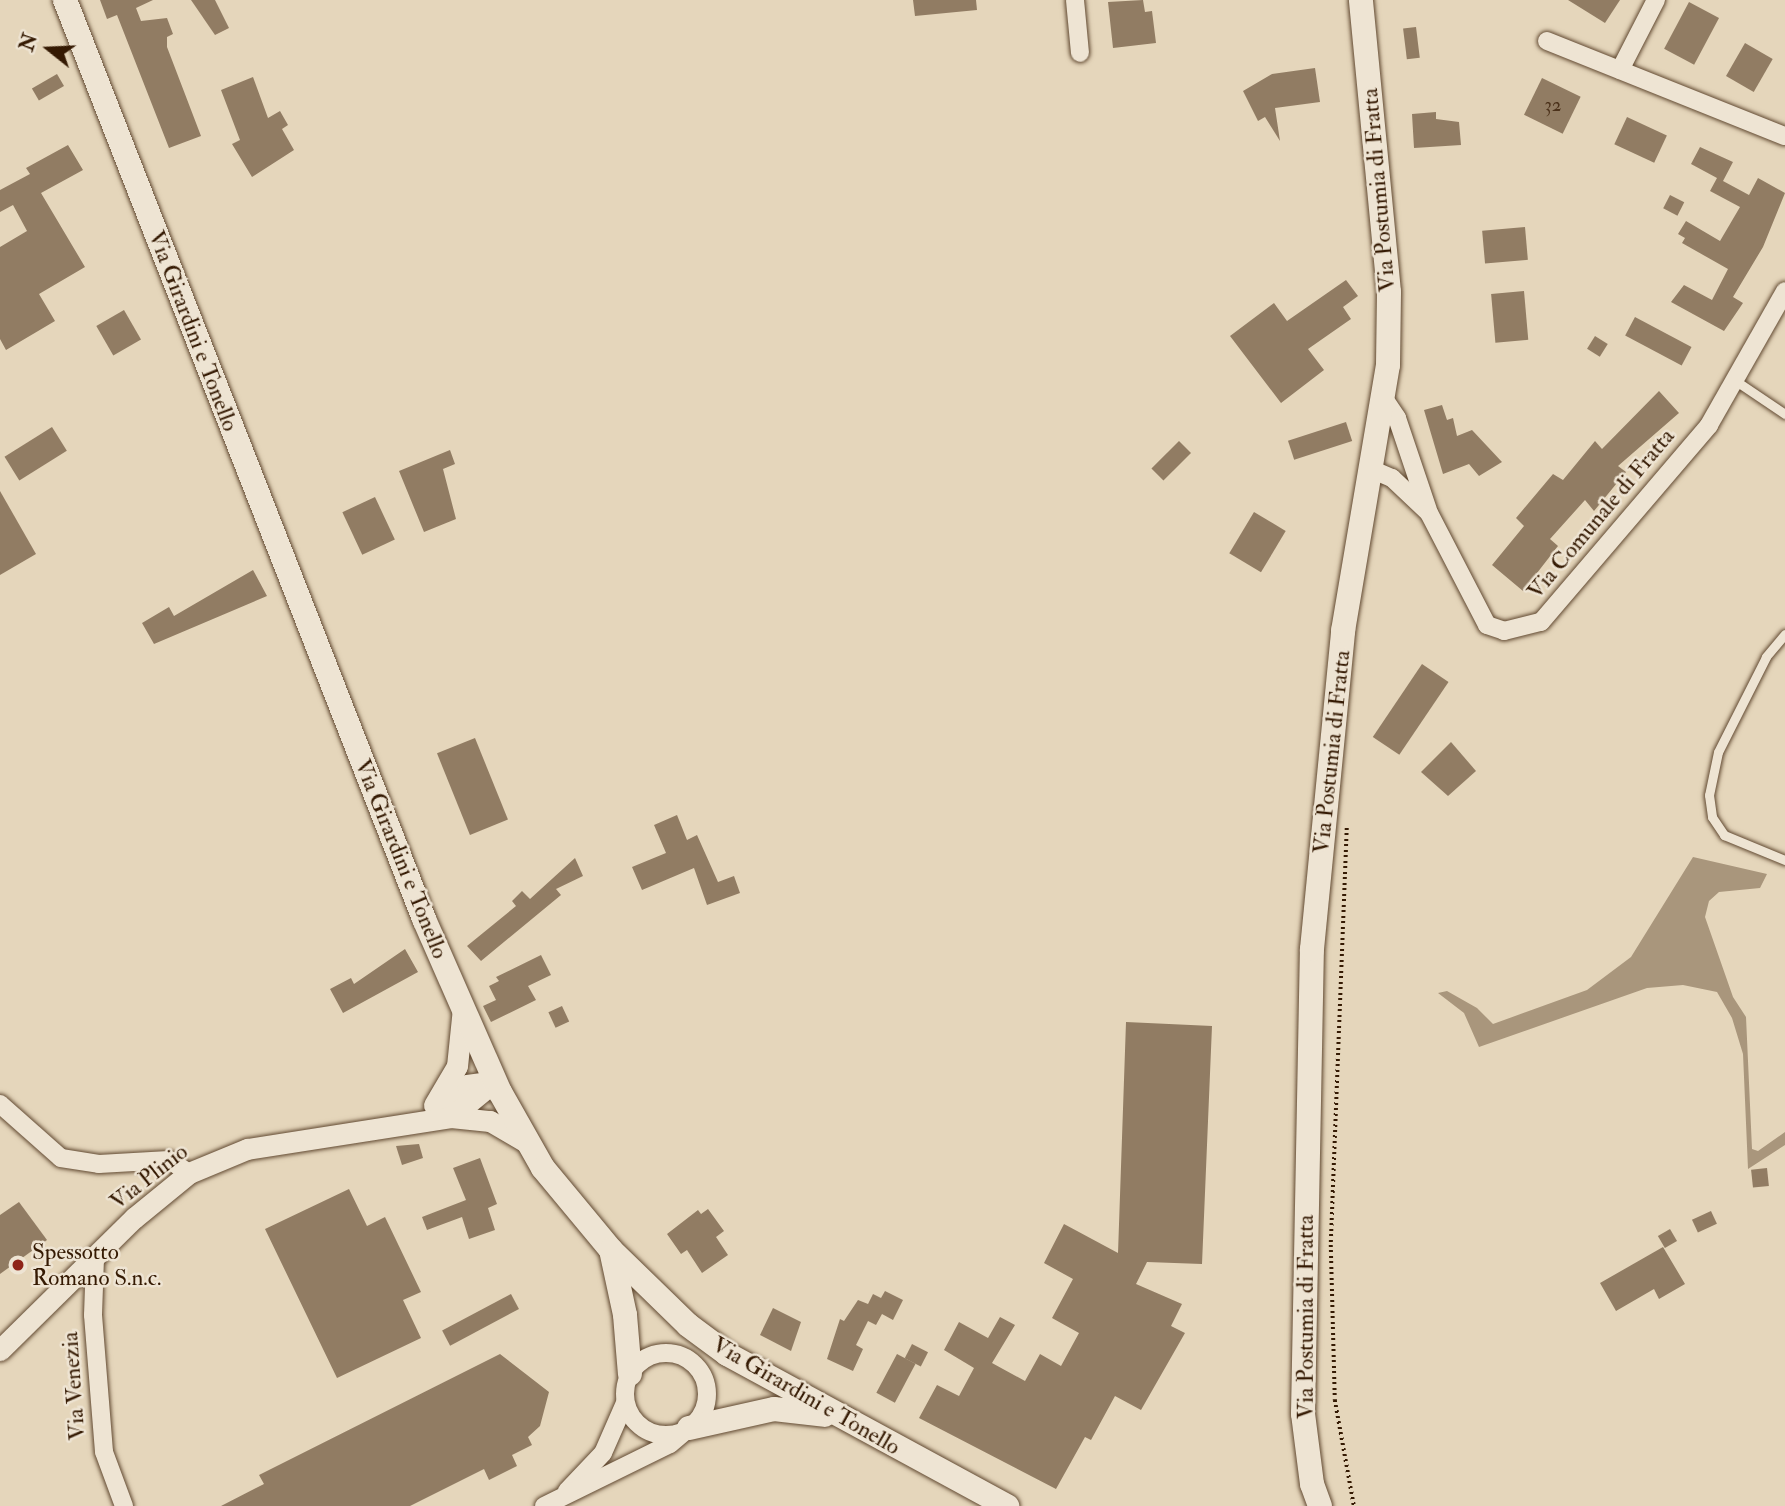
<!DOCTYPE html>
<html>
<head>
<meta charset="utf-8">
<style>
	body { margin:0 }
	#map { position:relative; width:1785px; height:1506px; overflow:hidden; background:#e5d6bb; font-family:"IM FELL Double Pica",serif }
	div>[style] { position:absolute }
	[style*='--x'] { left:calc(var(--x)*1px); top:calc(var(--y)*1px); width:calc(var(--w)*1px); rotate:calc(var(--a)*1deg) }
	.water>* { inset:0; background:#a9967c }
	.building>* { inset:0; background:#917c63; transform-origin:0 0 }
	.path>* { height:3.5px; margin-top:-1.75px; transform-origin:0; background:repeating-linear-gradient(90deg,#351a03 0 2px,transparent 0 5.5px) }
	.roads { filter:drop-shadow(0 0 2px #614931) drop-shadow(0 0 2px #614931) }
	.service>* { height:9px; margin:-4.5px; padding:0 4.5px; transform-origin:4.5px; border-radius:4.5px; background:#eee4d3 }
	.minor>* { height:18px; margin:-9px; padding:0 9px; transform-origin:9px; border-radius:9px; background:#eee4d3 }
	.minor>.ring { margin:-9px; padding:0; box-sizing:content-box; background:none; border:18px solid #eee4d3; border-radius:50% }
	.tertiary>* { height:21px; margin:-10.5px; padding:0 10.5px; transform-origin:10.5px; border-radius:10.5px; background:#eee4d3 }
	.secondary>* { height:24px; margin:-12px; padding:0 12px; transform-origin:12px; border-radius:12px; background:#eee4d3 }
	.dots>* { width:19px; height:19px; translate:-50% -50%; box-sizing:border-box; border:4px solid #eee4d3; border-radius:50% }
	span { translate:-50% -50%; white-space:nowrap; text-align:center; line-height:1.15; -webkit-text-stroke:5px #eee4d3; paint-order:stroke }
	.number-label { font-size:19px; color:#4c321b }
	.number-label span { -webkit-text-stroke-width:0 }
	.street-label { font-size:23px; color:#351a03 }
	.poi-label { font-size:23px; color:#351a03 }
	.left { translate:0 -50%; text-align:left }
	.north { position:absolute; left:14px; top:14px; width:70px; height:70px; -webkit-text-stroke:5px #eee4d3; paint-order:stroke; rotate:288deg; font-size:19px; font-weight:700; line-height:28px; text-align:center; color:#351a03 }
	.north::after { content:''; display:block; margin:auto; width:24px; height:32px; background:#351a03; clip-path:polygon(50% 0,100% 100%,50% 72%,0 100%) }
</style>
</head>
<body>
<div id="map">
	<div class="water">
		<div style="clip-path:polygon(1693px 857px,1767px 874px,1760px 888px,1719px 892px,1709px 901px,1705px 917px,1733px 997px,1746px 1017px,1752px 1149px,1758px 1151px,1785px 1132px,1785px 1145px,1748px 1169px,1743px 1054px,1732px 1018px,1717px 992px,1683px 985px,1647px 988px,1479px 1047px,1464px 1013px,1438px 993px,1447px 991px,1477px 1008px,1493px 1024px,1587px 990px,1631px 957px)"></div>
	</div>
	<div class="building">
		<div style="clip-path:polygon(100px 0,153px 0,136px 8px,141px 21px,167px 18px,173px 34px,167px 37px,167px 47px,201px 136px,169px 148px,117px 15px,107px 19px)"></div>
		<div style="clip-path:polygon(191px 0,215px 0,229px 28px,215px 35px)"></div>
		<div style="clip-path:polygon(913px 0,976px 0,977px 10px,915px 16px)"></div>
		<div style="clip-path:polygon(1143px 0,1145px 12px,1152px 11px,1156px 43px,1113px 48px,1108px 2px)"></div>
		<div style="clip-path:polygon(1568px 0,1620px 0,1605px 23px)"></div>
		<div style="left:1689px;top:2px;width:34px;height:53px;rotate:28deg"></div>
		<div style="left:1416px;top:27px;width:31px;height:13px;rotate:83deg"></div>
		<div style="left:1745px;top:43px;width:32px;height:38px;rotate:30deg"></div>
		<div style="clip-path:polygon(1315px 68px,1320px 102px,1275px 108px,1280px 141px,1265px 117px,1258px 121px,1243px 91px,1272px 74px)"></div>
		<div style="left:57px;top:74px;width:14px;height:29px;rotate:60deg"></div>
		<div style="clip-path:polygon(253px 77px,268px 118px,280px 111px,288px 125px,282px 129px,294px 150px,252px 177px,232px 144px,240px 140px,221px 90px)"></div>
		<div style="left:1542px;top:78px;width:43px;height:41px;rotate:26deg"></div>
		<div style="clip-path:polygon(1436px 112px,1436px 119px,1459px 122px,1461px 145px,1414px 148px,1412px 114px)"></div>
		<div style="left:1627px;top:117px;width:44px;height:30px;rotate:25deg"></div>
		<div style="clip-path:polygon(68px 145px,83px 170px,41px 193px,85px 267px,39px 294px,55px 321px,6px 350px,0 339px,0 247px,27px 231px,13px 205px,0 212px,0 190px,30px 174px,26px 168px)"></div>
		<div style="clip-path:polygon(1700px 147px,1733px 162px,1723px 181px,1749px 195px,1758px 178px,1785px 193px,1763px 247px,1733px 297px,1743px 303px,1724px 331px,1671px 302px,1684px 285px,1712px 300px,1728px 269px,1682px 243px,1685px 238px,1678px 234px,1686px 221px,1720px 241px,1740px 207px,1710px 191px,1717px 178px,1691px 164px)"></div>
		<div style="left:1670px;top:195px;width:16px;height:15px;rotate:27deg"></div>
		<div style="left:1525px;top:227px;width:33px;height:43px;rotate:85deg"></div>
		<div style="clip-path:polygon(1346px 280px,1358px 296px,1343px 307px,1351px 319px,1308px 349px,1324px 370px,1281px 403px,1230px 336px,1274px 303px,1287px 321px)"></div>
		<div style="left:1524px;top:291px;width:49px;height:33px;rotate:85deg"></div>
		<div style="left:124px;top:310px;width:34px;height:32px;rotate:60deg"></div>
		<div style="left:1635px;top:317px;width:64px;height:21px;rotate:28deg"></div>
		<div style="left:1595px;top:336px;width:15px;height:15px;rotate:32deg"></div>
		<div style="clip-path:polygon(1659px 391px,1679px 413px,1618px 466px,1626px 472px,1594px 511px,1585px 500px,1550px 539px,1558px 546px,1523px 591px,1492px 565px,1524px 526px,1516px 518px,1553px 474px,1563px 480px,1595px 441px,1602px 449px)"></div>
		<div style="clip-path:polygon(1442px 405px,1447px 420px,1453px 418px,1457px 436px,1472px 430px,1502px 462px,1479px 476px,1469px 464px,1443px 474px,1424px 410px)"></div>
		<div style="left:1346px;top:422px;width:20px;height:61px;rotate:72deg"></div>
		<div style="left:52px;top:427px;width:28px;height:56px;rotate:58deg"></div>
		<div style="left:1179px;top:441px;width:17px;height:39px;rotate:45deg"></div>
		<div style="clip-path:polygon(450px 450px,455px 464px,443px 469px,456px 519px,424px 532px,399px 471px)"></div>
		<div style="clip-path:polygon(0 491px,36px 554px,0 575px)"></div>
		<div style="left:375px;top:497px;width:47px;height:36px;rotate:65deg"></div>
		<div style="left:1254px;top:512px;width:37px;height:48px;rotate:31deg"></div>
		<div style="clip-path:polygon(253px 570px,267px 596px,154px 644px,142px 623px,169px 607px,174px 616px)"></div>
		<div style="left:1422px;top:664px;width:32px;height:88px;rotate:34deg"></div>
		<div style="left:475px;top:738px;width:88px;height:41px;rotate:68deg"></div>
		<div style="clip-path:polygon(1451px 742px,1476px 771px,1448px 796px,1421px 772px)"></div>
		<div style="clip-path:polygon(677px 815px,687px 840px,697px 835px,718px 882px,734px 876px,740px 893px,707px 905px,694px 868px,642px 890px,632px 867px,666px 853px,654px 825px)"></div>
		<div style="clip-path:polygon(575px 858px,583px 876px,556px 889px,561px 895px,481px 961px,467px 946px,516px 906px,512px 901px,522px 891px,530px 899px)"></div>
		<div style="clip-path:polygon(405px 949px,418px 972px,343px 1013px,330px 989px,351px 978px,354px 984px)"></div>
		<div style="clip-path:polygon(541px 955px,551px 975px,528px 986px,536px 1000px,491px 1022px,483px 1006px,496px 1000px,489px 986px,499px 981px,496px 977px)"></div>
		<div style="left:562px;top:1006px;width:17px;height:15px;rotate:65deg"></div>
		<div style="clip-path:polygon(1126px 1022px,1212px 1026px,1202px 1264px,1147px 1262px,1136px 1284px,1182px 1304px,1171px 1326px,1185px 1333px,1141px 1410px,1115px 1396px,1091px 1440px,1085px 1437px,1056px 1489px,919px 1418px,937px 1385px,959px 1396px,974px 1368px,944px 1350px,959px 1322px,988px 1338px,1000px 1317px,1015px 1325px,992px 1363px,1025px 1381px,1040px 1354px,1061px 1366px,1079px 1333px,1052px 1318px,1073px 1279px,1044px 1263px,1064px 1224px,1118px 1253px)"></div>
		<div style="clip-path:polygon(419px 1144px,423px 1158px,402px 1165px,396px 1146px)"></div>
		<div style="clip-path:polygon(480px 1158px,497px 1204px,488px 1208px,495px 1230px,469px 1239px,462px 1217px,427px 1230px,422px 1217px,466px 1200px,453px 1168px)"></div>
		<div style="left:1767px;top:1168px;width:18px;height:16px;rotate:84deg"></div>
		<div style="clip-path:polygon(349px 1189px,367px 1226px,385px 1217px,421px 1292px,403px 1300px,421px 1338px,337px 1378px,265px 1229px)"></div>
		<div style="clip-path:polygon(19px 1202px,47px 1240px,0 1274px,0 1215px)"></div>
		<div style="clip-path:polygon(708px 1209px,724px 1231px,716px 1237px,728px 1255px,702px 1273px,687px 1250px,681px 1254px,667px 1234px,698px 1210px,701px 1214px)"></div>
		<div style="left:1711px;top:1211px;width:14px;height:21px;rotate:65deg"></div>
		<div style="left:1670px;top:1229px;width:14px;height:14px;rotate:60deg"></div>
		<div style="clip-path:polygon(1663px 1247px,1685px 1284px,1659px 1299px,1654px 1289px,1616px 1311px,1600px 1283px)"></div>
		<div style="clip-path:polygon(885px 1291px,903px 1300px,893px 1320px,882px 1314px,876px 1325px,868px 1321px,856px 1345px,863px 1349px,853px 1371px,827px 1359px,840px 1319px,844px 1321px,858px 1300px,868px 1304px,873px 1294px,881px 1298px)"></div>
		<div style="left:511px;top:1294px;width:17px;height:78px;rotate:62deg"></div>
		<div style="clip-path:polygon(773px 1308px,801px 1322px,791px 1351px,760px 1335px)"></div>
		<div style="left:912px;top:1344px;width:18px;height:16px;rotate:27deg"></div>
		<div style="clip-path:polygon(500px 1354px,549px 1392px,540px 1426px,528px 1437px,532px 1445px,512px 1455px,517px 1466px,489px 1480px,484px 1469px,410px 1506px,221px 1506px,264px 1484px,259px 1475px)"></div>
		<div style="left:897px;top:1354px;width:21px;height:44px;rotate:28deg"></div>
	</div>
	<div class="path">
		<div style="--x:1347;--y:828;--w:417;--a:92.2"></div>
		<div style="--x:1331;--y:1245;--w:155;--a:88.5"></div>
		<div style="--x:1335;--y:1400;--w:108;--a:79.8"></div>
	</div>
	<div class="roads">
		<div class="service">
			<div style="--x:1736;--y:381;--w:59;--a:34"></div>
			<div style="--x:1785;--y:634;--w:30;--a:130"></div>
			<div style="--x:1766;--y:657;--w:106;--a:116.8"></div>
			<div style="--x:1718;--y:752;--w:44;--a:101.8"></div>
			<div style="--x:1709;--y:795;--w:22;--a:82"></div>
			<div style="--x:1712;--y:817;--w:22;--a:56"></div>
			<div style="--x:1724;--y:835;--w:66;--a:22.3"></div>
		</div>
		<div class="minor">
			<div style="--x:1075;--y:0;--w:53;--a:84.6"></div>
			<div style="--x:1547;--y:41;--w:256;--a:21.8"></div>
			<div style="--x:1620;--y:70;--w:79;--a:-62.8"></div>
			<div style="--x:1385;--y:400;--w:22;--a:56"></div>
			<div style="--x:1397;--y:418;--w:97;--a:71.4"></div>
			<div style="--x:1373;--y:470;--w:21;--a:23"></div>
			<div style="--x:1392;--y:478;--w:51;--a:43.4"></div>
			<div style="--x:1429;--y:513;--w:126;--a:62.6"></div>
			<div style="--x:1487;--y:625;--w:18;--a:19"></div>
			<div style="--x:1504;--y:631;--w:38;--a:-14"></div>
			<div style="--x:1541;--y:622;--w:259;--a:-49.5"></div>
			<div style="--x:1709;--y:425;--w:154;--a:-60.4"></div>
			<div style="--x:0;--y:1104;--w:81;--a:41.5"></div>
			<div style="--x:61;--y:1158;--w:38;--a:9"></div>
			<div style="--x:99;--y:1164;--w:70;--a:-3.3"></div>
			<div style="--x:169;--y:1160;--w:24;--a:33"></div>
			<div style="--x:95;--y:1258;--w:57;--a:92"></div>
			<div style="--x:93;--y:1315;--w:137;--a:85.4"></div>
			<div style="--x:104;--y:1452;--w:58;--a:69.7"></div>
			<div class="ring" style="left:625px;top:1353px;width:64px;height:64px"></div>
			<div style="--x:567;--y:1491;--w:52;--a:-46.5"></div>
			<div style="--x:603;--y:1453;--w:55;--a:-66.3"></div>
			<div style="--x:544;--y:1506;--w:140;--a:-26.2"></div>
			<div style="--x:670;--y:1444;--w:17;--a:-40"></div>
		</div>
		<div class="tertiary">
			<div style="--x:441;--y:1099;--w:30;--a:-28"></div>
			<div style="--x:467;--y:1085;--w:28;--a:-8"></div>
			<div style="--x:434;--y:1105;--w:45;--a:-59.5"></div>
			<div style="--x:457;--y:1066;--w:58;--a:-84.1"></div>
			<div style="--x:451;--y:1117;--w:39;--a:6"></div>
			<div style="--x:490;--y:1121;--w:44;--a:30.1"></div>
			<div style="--x:0;--y:1350;--w:188;--a:-44.6"></div>
			<div style="--x:134;--y:1218;--w:71;--a:-39.3"></div>
			<div style="--x:189;--y:1173;--w:63;--a:-22.5"></div>
			<div style="--x:247;--y:1149;--w:206;--a:-8.9"></div>
			<div style="--x:451;--y:1117;--w:57;--a:-39.3"></div>
		</div>
		<div class="secondary">
			<div style="--x:65;--y:0;--w:987;--a:68.66"></div>
			<div style="--x:424;--y:919;--w:189;--a:66.3"></div>
			<div style="--x:500;--y:1092;--w:87;--a:60.5"></div>
			<div style="--x:543;--y:1168;--w:107;--a:50.3"></div>
			<div style="--x:611;--y:1250;--w:107;--a:44.2"></div>
			<div style="--x:688;--y:1325;--w:49;--a:36.6"></div>
			<div style="--x:727;--y:1354;--w:319;--a:28.5"></div>
			<div style="--x:611;--y:1250;--w:66;--a:77.8"></div>
			<div style="--x:625;--y:1315;--w:59;--a:85.2"></div>
			<div style="--x:689;--y:1428;--w:87;--a:-12.6"></div>
			<div style="--x:774;--y:1409;--w:51;--a:6.7"></div>
			<div style="--x:1320;--y:1506;--w:23;--a:-110"></div>
			<div style="--x:1312;--y:1484;--w:71;--a:-97.3"></div>
			<div style="--x:1303;--y:1414;--w:465;--a:-88.9"></div>
			<div style="--x:1312;--y:949;--w:320;--a:-84.4"></div>
			<div style="--x:1343;--y:631;--w:270;--a:-80.4"></div>
			<div style="--x:1388;--y:365;--w:73;--a:-89.2"></div>
			<div style="--x:1389;--y:292;--w:293;--a:-95.5"></div>
		</div>
	</div>
	<div class="dots">
		<div style="left:18px;top:1265px;background:#8f2418"></div>
	</div>
	<div class="number-label">
		<span style="left:1553px;top:106px">32</span>
	</div>
	<div class="street-label">
		<span style="left:1379px;top:190px;rotate:-95deg">Via Postumia di Fratta</span>
		<span style="left:193px;top:331px;rotate:69deg">Via Girardini e Tonello</span>
		<span style="left:1601px;top:514px;rotate:-50deg">Via Comunale di Fratta</span>
		<span style="left:1332px;top:752px;rotate:-84deg">Via Postumia di Fratta</span>
		<span style="left:401px;top:859px;rotate:68deg">Via Girardini e Tonello</span>
		<span style="left:149px;top:1177px;rotate:-38deg">Via Plinio</span>
		<span style="left:1306px;top:1317px;rotate:-90deg">Via Postumia di Fratta</span>
		<span style="left:74px;top:1386px;rotate:-94deg">Via Venezia</span>
		<span style="left:806px;top:1396px;rotate:30deg">Via Girardini e Tonello</span>
	</div>
	<div class="poi-label">
		<span class="left" style="left:32px;top:1265px">Spessotto<br>Romano S.n.c.</span>
	</div>
	<div class="north">N</div>
</div>
</body>
</html>
